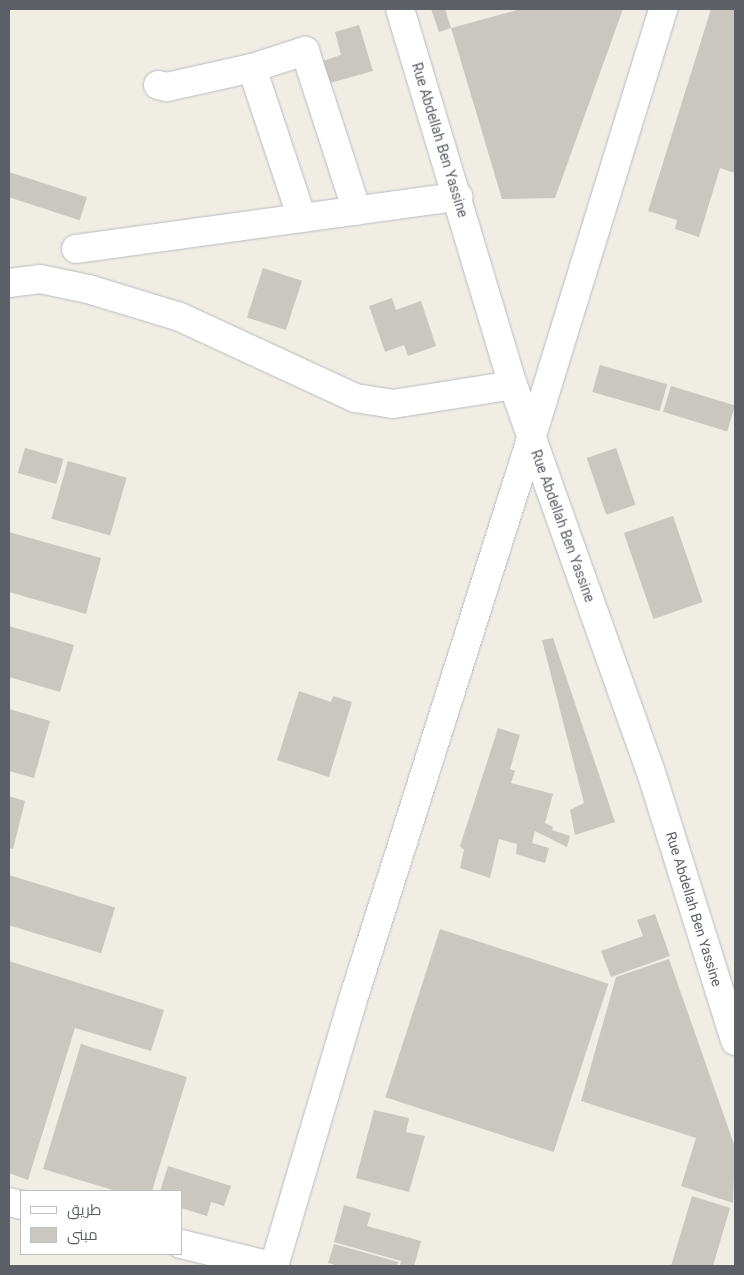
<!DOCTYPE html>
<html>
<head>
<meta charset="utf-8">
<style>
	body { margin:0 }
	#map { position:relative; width:744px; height:1275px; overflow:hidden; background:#efede4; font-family:Roboto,Cairo,sans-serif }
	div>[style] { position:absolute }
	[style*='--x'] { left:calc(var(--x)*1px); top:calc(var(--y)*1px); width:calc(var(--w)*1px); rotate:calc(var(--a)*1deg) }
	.building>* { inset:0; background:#cac7c1; transform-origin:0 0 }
	.roads { filter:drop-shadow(0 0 1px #b9bbc0) drop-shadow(0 0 1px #b9bbc0) }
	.minor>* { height:28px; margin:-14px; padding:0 14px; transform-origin:14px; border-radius:14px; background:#fff }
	span { translate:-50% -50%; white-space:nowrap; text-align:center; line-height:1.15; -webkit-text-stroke:4px #fff; paint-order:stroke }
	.street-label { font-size:14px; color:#5c5f65 }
	.frame { position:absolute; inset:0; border:10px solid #5c5f65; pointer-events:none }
	.legend { position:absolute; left:20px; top:1190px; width:162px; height:65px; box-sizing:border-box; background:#fff; border:1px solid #bebfc1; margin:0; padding:6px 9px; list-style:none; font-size:15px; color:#5c5f65 }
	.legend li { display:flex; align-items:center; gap:10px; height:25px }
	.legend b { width:25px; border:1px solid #bebfc1 }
</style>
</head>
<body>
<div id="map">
	<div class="building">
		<div style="clip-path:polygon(431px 9px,445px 9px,451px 28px,521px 9px,623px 9px,555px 198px,502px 199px,451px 28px,439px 32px)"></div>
		<div style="clip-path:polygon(711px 9px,735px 9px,735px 173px,720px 168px,699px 237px,675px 229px,677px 220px,648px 211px)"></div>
		<div style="clip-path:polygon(359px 25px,373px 71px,330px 83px,323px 61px,341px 55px,335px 32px)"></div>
		<div style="left:9px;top:172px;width:82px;height:24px;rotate:18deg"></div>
		<div style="left:263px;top:268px;width:41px;height:52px;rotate:18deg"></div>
		<div style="clip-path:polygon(392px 298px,396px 310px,421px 301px,436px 346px,408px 356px,404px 345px,385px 352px,369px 306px)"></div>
		<div style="left:600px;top:365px;width:70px;height:28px;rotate:16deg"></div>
		<div style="left:671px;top:386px;width:67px;height:27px;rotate:17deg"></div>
		<div style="left:25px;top:448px;width:40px;height:26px;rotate:16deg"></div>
		<div style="left:616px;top:448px;width:60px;height:31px;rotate:71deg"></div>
		<div style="left:68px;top:461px;width:61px;height:60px;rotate:16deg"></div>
		<div style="left:673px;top:516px;width:91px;height:52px;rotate:71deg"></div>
		<div style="clip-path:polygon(9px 532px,101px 558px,86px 614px,9px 592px)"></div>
		<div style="clip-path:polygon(9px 626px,74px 645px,60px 692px,9px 677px)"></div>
		<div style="clip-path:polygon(553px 638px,615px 822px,575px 835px,570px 810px,584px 803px,542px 640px)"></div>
		<div style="clip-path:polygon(299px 691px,331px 702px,333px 696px,352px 702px,329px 777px,277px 760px)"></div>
		<div style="clip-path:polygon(9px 709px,50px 721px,34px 778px,9px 771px)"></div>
		<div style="clip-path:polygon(498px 728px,520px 735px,510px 769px,515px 771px,511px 783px,553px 794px,545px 823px,553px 827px,552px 830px,570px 836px,567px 847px,535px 831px,532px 843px,549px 848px,545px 863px,516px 854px,517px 844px,499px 839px,490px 878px,460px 868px,464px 850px,460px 846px)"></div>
		<div style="clip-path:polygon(9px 796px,25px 801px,13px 849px,9px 848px)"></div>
		<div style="left:9px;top:875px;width:111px;height:48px;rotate:17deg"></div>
		<div style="clip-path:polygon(655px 914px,670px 956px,611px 977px,601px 951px,643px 936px,637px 920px)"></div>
		<div style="left:440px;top:929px;width:177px;height:177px;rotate:18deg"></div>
		<div style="clip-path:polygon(669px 959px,735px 1147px,733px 1203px,681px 1186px,696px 1138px,581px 1101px,616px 977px)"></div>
		<div style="clip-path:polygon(9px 961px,164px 1010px,151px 1051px,75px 1028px,28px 1180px,9px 1173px)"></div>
		<div style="clip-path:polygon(81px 1044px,187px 1077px,152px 1191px,116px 1191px,43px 1169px)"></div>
		<div style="clip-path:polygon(374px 1110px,409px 1118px,406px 1132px,425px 1136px,409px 1192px,356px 1178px)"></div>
		<div style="clip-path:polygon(168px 1166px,231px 1186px,224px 1206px,211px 1202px,207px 1216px,181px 1208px,181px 1191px,160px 1191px)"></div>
		<div style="clip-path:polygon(692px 1196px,730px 1208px,713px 1266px,671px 1266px)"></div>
		<div style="clip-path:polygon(344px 1205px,371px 1213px,367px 1226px,421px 1241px,414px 1266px,400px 1266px,401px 1261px,334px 1242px)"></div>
		<div style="clip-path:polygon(334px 1244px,398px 1262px,397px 1266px,339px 1266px,328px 1263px)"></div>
	</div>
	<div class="roads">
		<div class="minor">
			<div style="--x:400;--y:9;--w:393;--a:73.3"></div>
			<div style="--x:513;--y:385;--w:408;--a:70.4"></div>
			<div style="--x:650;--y:769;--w:285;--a:72.6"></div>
			<div style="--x:252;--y:68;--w:158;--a:71.6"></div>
			<div style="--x:158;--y:85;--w:9;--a:13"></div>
			<div style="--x:167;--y:87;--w:87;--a:-12.6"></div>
			<div style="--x:252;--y:68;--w:56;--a:-17.8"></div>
			<div style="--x:305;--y:51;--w:168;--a:72"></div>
			<div style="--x:76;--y:249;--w:386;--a:-7.8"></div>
			<div style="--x:9;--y:283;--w:31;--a:-7"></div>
			<div style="--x:40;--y:279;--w:49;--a:11.8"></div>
			<div style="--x:88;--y:289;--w:96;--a:16.9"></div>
			<div style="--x:180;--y:317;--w:193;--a:24.8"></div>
			<div style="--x:355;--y:398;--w:38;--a:9"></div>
			<div style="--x:393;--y:404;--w:121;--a:-9"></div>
			<div style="--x:9;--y:1202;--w:12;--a:14"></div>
			<div style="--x:181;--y:1244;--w:93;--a:13.7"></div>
			<div style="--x:274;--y:1266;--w:288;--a:-73.5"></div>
			<div style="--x:356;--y:990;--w:578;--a:-72.38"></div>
			<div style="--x:531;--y:439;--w:450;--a:-72.9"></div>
		</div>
	</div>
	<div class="street-label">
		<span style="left:440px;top:140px;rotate:73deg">Rue Abdellah Ben Yassine</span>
		<span style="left:563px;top:526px;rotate:70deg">Rue Abdellah Ben Yassine</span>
		<span style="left:694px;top:909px;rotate:73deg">Rue Abdellah Ben Yassine</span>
	</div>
	<div class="frame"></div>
	<ul class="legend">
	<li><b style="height:6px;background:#fff"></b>طريق</li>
	<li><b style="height:14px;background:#cac7c1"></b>مبنى</li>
	</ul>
</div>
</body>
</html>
